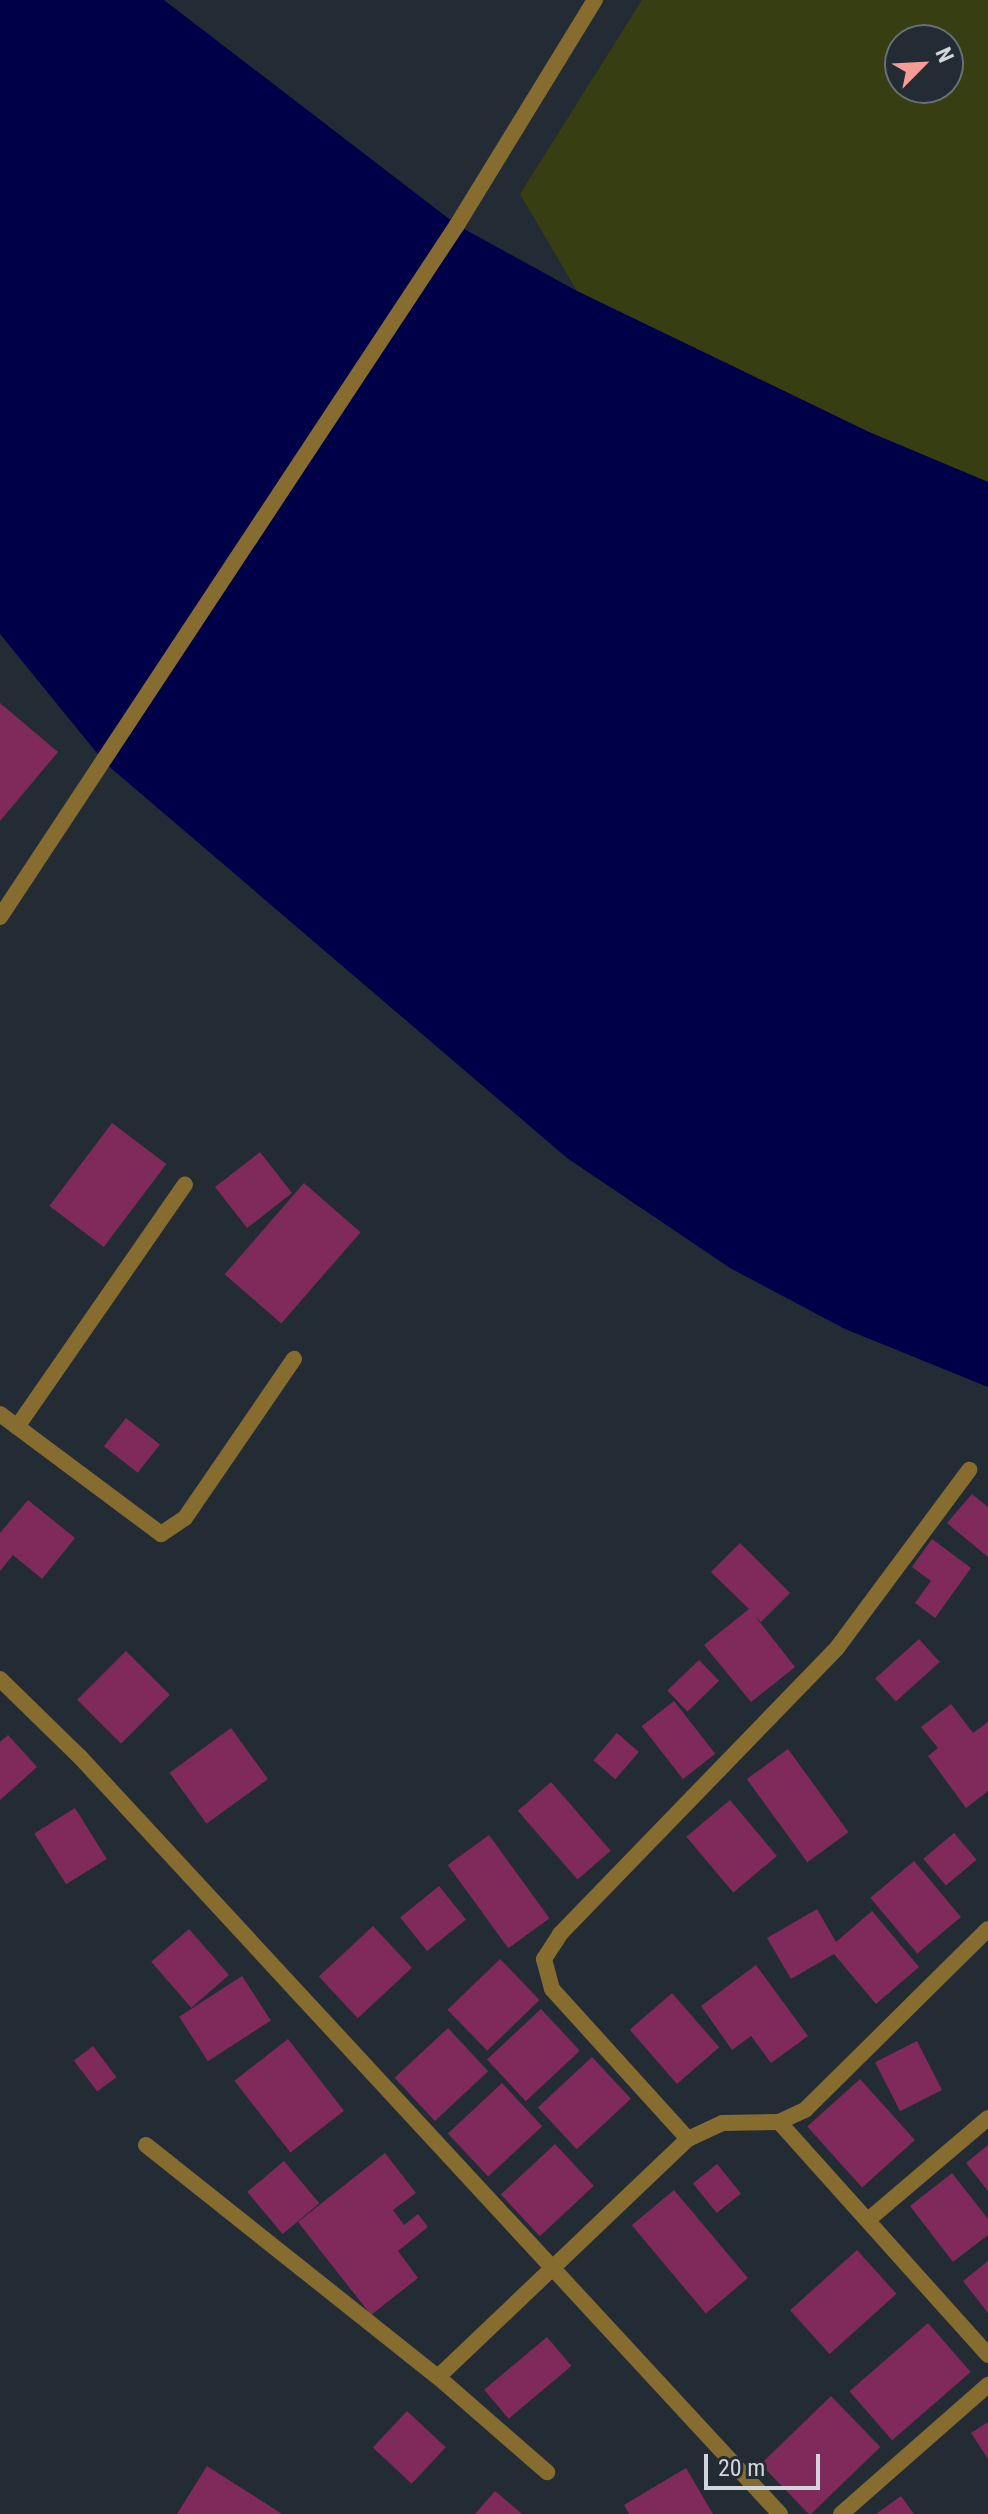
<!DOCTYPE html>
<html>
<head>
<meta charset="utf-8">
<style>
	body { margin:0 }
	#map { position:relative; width:988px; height:2514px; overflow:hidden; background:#232c34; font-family:"Roboto Condensed",sans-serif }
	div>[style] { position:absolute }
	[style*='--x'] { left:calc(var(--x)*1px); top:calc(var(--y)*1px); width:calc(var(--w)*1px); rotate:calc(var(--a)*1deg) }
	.green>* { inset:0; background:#373e11 }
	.water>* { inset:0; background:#000048 }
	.building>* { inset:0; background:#7f2a5b; transform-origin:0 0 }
	.street>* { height:16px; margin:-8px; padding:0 8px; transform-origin:8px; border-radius:8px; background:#876c30 }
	span { translate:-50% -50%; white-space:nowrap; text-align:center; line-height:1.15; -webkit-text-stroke:7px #232c34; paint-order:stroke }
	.north { position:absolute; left:884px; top:24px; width:80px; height:80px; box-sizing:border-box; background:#232c34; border:2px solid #687077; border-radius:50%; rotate:66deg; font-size:22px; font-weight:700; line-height:32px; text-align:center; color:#d0d6db }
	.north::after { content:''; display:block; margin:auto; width:28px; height:36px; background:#f59c95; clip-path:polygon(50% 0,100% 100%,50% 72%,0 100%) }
	.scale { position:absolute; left:704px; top:2454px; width:116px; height:36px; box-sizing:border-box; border:4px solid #d0d6db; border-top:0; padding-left:10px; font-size:24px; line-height:28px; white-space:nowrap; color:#d0d6db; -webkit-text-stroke:6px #232c34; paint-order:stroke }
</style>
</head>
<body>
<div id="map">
	<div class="green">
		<div style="clip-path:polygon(evenodd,642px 0,988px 0,988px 482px,869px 432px,577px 291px,520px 194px,642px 0,900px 40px,948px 40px,948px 88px,900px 88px,900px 40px)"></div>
	</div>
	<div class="water">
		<div style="clip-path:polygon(0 0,164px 0,457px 225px,577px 291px,869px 432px,988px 482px,988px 1387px,845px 1329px,730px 1268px,567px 1158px,105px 763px,0 634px)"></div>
	</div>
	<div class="building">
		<div style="clip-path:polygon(0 703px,58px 752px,0 821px)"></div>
		<div style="left:112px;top:1123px;width:68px;height:104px;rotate:37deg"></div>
		<div style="left:260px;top:1152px;width:52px;height:57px;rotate:52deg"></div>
		<div style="left:304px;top:1183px;width:75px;height:121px;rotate:41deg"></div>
		<div style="left:126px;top:1418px;width:43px;height:36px;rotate:38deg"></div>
		<div style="clip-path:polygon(972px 1494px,988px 1507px,988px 1557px,947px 1523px)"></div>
		<div style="clip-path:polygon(28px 1500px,75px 1538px,42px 1579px,13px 1555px,0 1571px,0 1533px)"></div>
		<div style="clip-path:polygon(932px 1539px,971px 1568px,935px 1618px,915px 1603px,931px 1581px,912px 1567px)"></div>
		<div style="clip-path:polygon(740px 1543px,790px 1593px,761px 1622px,755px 1616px,795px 1667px,751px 1702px,704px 1645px,749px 1609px,711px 1572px)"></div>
		<div style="left:919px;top:1639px;width:31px;height:59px;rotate:48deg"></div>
		<div style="left:126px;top:1651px;width:62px;height:69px;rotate:45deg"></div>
		<div style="left:699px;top:1660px;width:29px;height:44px;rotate:46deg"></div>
		<div style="left:674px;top:1701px;width:67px;height:41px;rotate:52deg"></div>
		<div style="clip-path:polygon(951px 1704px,973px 1733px,988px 1722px,988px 1791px,966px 1808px,928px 1756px,938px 1748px,921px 1727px)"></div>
		<div style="left:231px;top:1728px;width:63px;height:76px;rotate:54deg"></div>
		<div style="left:617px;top:1733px;width:29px;height:36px;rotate:41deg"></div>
		<div style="clip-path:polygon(8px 1735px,37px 1767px,0 1800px,0 1742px)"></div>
		<div style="left:788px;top:1749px;width:103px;height:51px;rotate:54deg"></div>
		<div style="left:551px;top:1782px;width:91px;height:44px;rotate:49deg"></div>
		<div style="left:730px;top:1800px;width:73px;height:57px;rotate:50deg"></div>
		<div style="left:75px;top:1808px;width:60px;height:48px;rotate:58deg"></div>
		<div style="left:954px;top:1833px;width:35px;height:40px;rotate:50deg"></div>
		<div style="left:489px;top:1835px;width:103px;height:51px;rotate:54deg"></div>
		<div style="left:914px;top:1861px;width:73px;height:57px;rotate:50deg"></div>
		<div style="left:439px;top:1886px;width:43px;height:50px;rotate:51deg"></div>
		<div style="clip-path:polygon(817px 1909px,836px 1942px,872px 1911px,919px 1967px,876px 2004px,834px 1954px,791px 1979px,767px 1938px)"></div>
		<div style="left:373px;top:1926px;width:57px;height:74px;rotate:47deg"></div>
		<div style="left:189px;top:1929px;width:61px;height:50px;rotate:49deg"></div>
		<div style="left:500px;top:1959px;width:57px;height:73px;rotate:46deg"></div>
		<div style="clip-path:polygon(756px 1965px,808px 2036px,771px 2063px,751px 2036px,732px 2050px,701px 2006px)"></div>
		<div style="left:242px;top:1976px;width:53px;height:75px;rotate:57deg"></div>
		<div style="left:672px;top:1993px;width:72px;height:56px;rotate:49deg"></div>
		<div style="left:541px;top:2009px;width:57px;height:74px;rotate:47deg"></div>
		<div style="left:448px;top:2028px;width:59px;height:73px;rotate:47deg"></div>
		<div style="left:288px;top:2039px;width:91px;height:68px;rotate:52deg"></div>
		<div style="left:917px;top:2041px;width:55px;height:47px;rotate:63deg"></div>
		<div style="left:93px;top:2046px;width:39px;height:24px;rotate:53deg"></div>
		<div style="left:592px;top:2057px;width:57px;height:74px;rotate:47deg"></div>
		<div style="left:860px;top:2079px;width:82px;height:71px;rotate:48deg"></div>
		<div style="left:502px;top:2083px;width:59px;height:74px;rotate:47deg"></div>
		<div style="left:555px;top:2144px;width:57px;height:74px;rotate:47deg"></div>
		<div style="clip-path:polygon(988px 2145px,988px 2191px,966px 2163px)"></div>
		<div style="clip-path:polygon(385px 2153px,416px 2193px,393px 2210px,404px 2225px,418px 2214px,428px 2227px,398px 2251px,418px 2278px,371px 2315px,298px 2222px)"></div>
		<div style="left:284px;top:2161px;width:55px;height:48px;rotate:50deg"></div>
		<div style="left:717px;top:2164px;width:38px;height:31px;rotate:51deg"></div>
		<div style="clip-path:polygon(952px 2173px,988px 2219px,988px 2235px,953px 2262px,910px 2206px)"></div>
		<div style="left:674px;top:2190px;width:115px;height:55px;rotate:50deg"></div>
		<div style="left:857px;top:2250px;width:59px;height:90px;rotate:48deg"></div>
		<div style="clip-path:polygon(988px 2261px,988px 2313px,963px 2281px)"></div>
		<div style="left:928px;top:2323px;width:65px;height:104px;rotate:49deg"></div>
		<div style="left:547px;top:2337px;width:38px;height:82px;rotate:50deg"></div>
		<div style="left:831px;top:2396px;width:71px;height:98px;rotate:46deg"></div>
		<div style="left:407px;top:2411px;width:53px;height:50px;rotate:43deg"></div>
		<div style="clip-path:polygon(988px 2422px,988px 2459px,971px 2433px)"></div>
		<div style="clip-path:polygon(207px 2466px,282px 2514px,177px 2514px)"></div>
		<div style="clip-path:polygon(686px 2468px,713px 2514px,629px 2514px,624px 2505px)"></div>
		<div style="clip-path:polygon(495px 2491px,522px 2514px,475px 2514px)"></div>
		<div style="clip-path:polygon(901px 2496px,914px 2514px,876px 2514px)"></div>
	</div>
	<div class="street">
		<div style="--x:0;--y:917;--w:829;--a:-56.56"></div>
		<div style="--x:457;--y:225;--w:264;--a:-58.5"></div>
		<div style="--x:0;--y:1414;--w:201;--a:36.7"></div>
		<div style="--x:161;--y:1534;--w:29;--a:-34"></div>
		<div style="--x:185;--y:1518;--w:193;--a:-55.6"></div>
		<div style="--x:17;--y:1427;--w:295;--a:-55.3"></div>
		<div style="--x:0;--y:1679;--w:112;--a:44.3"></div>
		<div style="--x:80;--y:1757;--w:1031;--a:47.24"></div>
		<div style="--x:779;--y:2122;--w:313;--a:48.1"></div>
		<div style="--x:688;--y:2139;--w:202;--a:-132.2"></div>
		<div style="--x:552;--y:1989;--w:31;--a:-105"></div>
		<div style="--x:544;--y:1959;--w:30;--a:-57"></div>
		<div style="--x:560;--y:1934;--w:398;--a:-45.9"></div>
		<div style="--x:837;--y:1648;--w:222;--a:-53.4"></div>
		<div style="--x:146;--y:2145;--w:373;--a:38.5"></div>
		<div style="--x:438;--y:2377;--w:145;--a:41.1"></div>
		<div style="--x:868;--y:2220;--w:157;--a:-40.4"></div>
		<div style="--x:438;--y:2377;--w:345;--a:-43.6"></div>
		<div style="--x:688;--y:2139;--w:38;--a:-25"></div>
		<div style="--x:722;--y:2123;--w:57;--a:-1"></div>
		<div style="--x:779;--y:2122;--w:29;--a:-25"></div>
		<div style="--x:805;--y:2110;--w:257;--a:-44.7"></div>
		<div style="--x:841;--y:2514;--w:196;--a:-41.3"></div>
	</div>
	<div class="north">N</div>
	<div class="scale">20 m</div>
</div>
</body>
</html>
